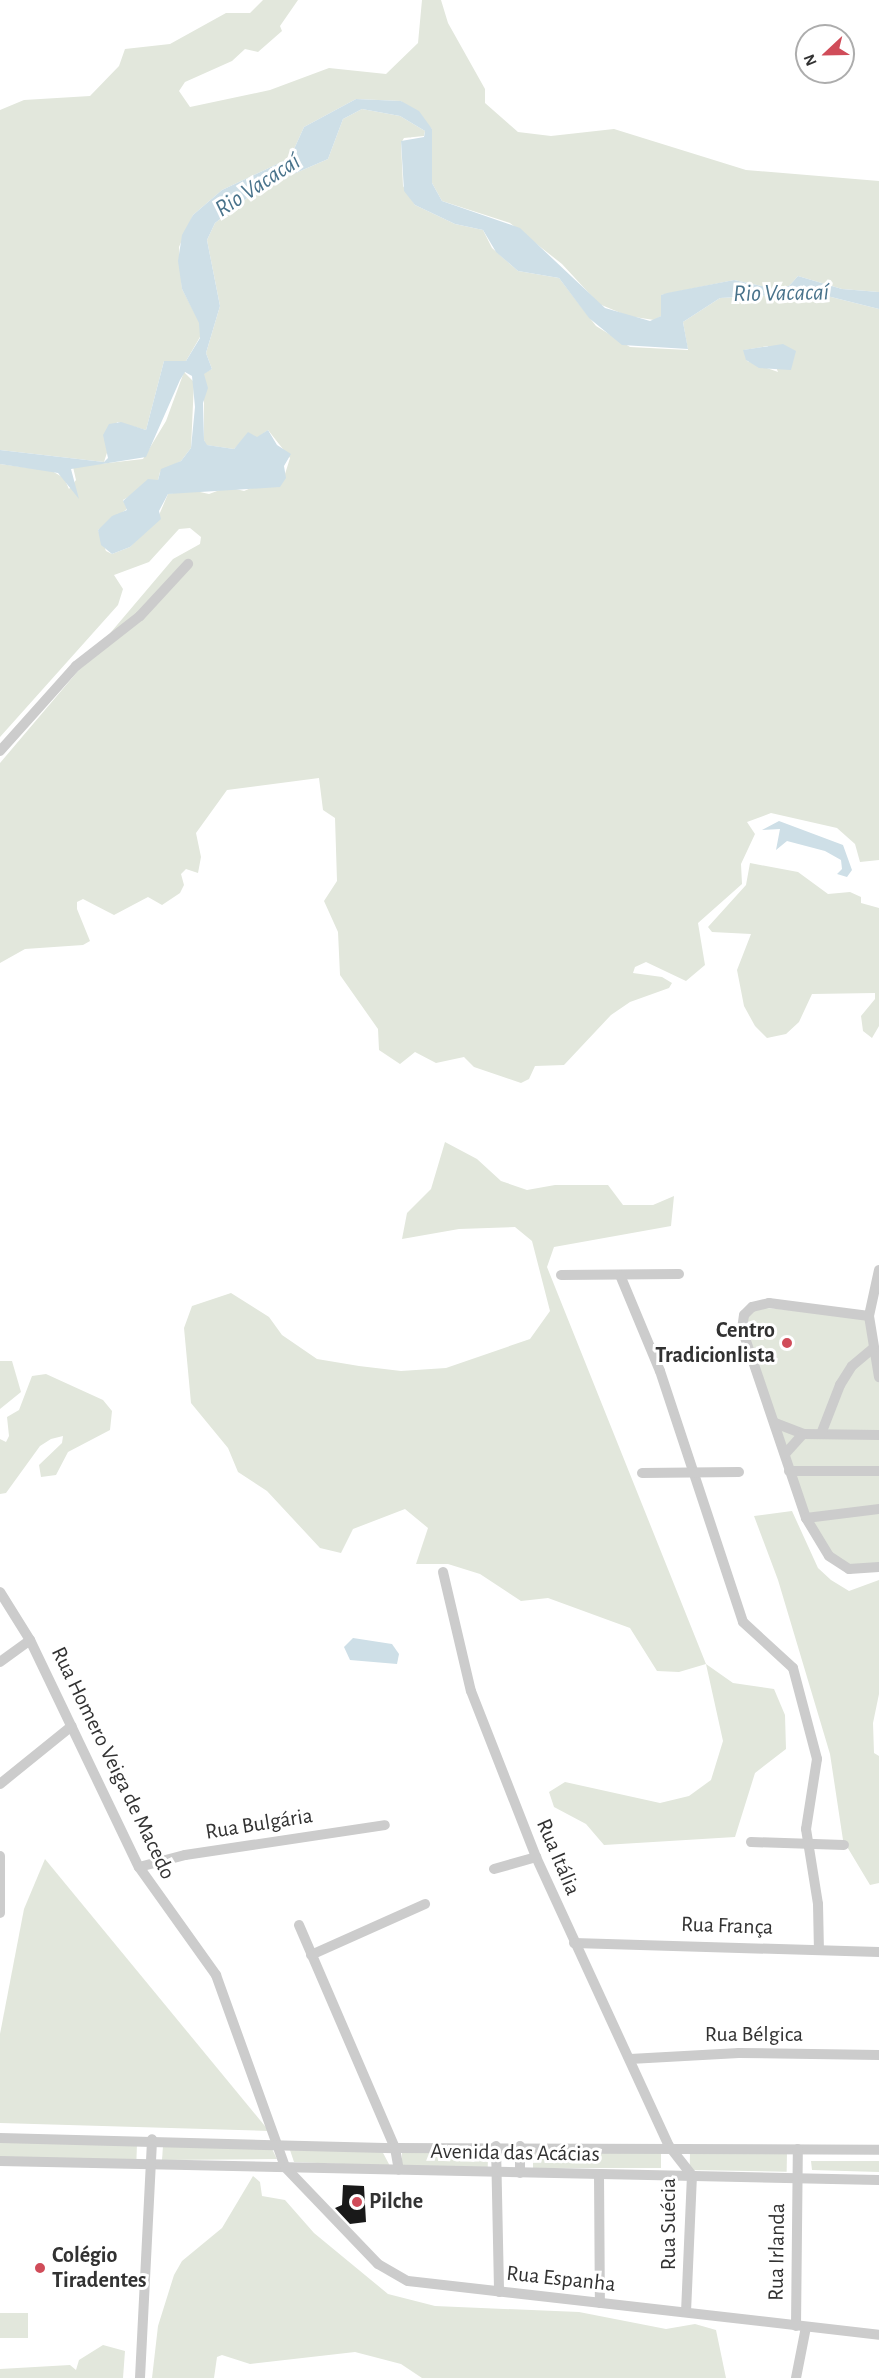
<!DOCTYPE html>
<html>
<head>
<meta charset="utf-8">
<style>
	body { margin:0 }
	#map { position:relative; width:879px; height:2378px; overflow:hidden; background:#fff; font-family:"Alegreya Sans",sans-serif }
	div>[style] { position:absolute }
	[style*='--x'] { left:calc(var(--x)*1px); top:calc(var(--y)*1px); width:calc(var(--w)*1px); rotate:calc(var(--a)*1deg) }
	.green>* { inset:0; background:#e2e7dc; transform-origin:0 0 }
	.water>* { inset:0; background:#cedfe7 }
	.building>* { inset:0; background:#191919 }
	.minor>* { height:10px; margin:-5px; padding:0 5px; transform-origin:5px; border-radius:5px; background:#ccc }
	.dots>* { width:16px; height:16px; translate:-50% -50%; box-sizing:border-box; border:3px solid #fff; border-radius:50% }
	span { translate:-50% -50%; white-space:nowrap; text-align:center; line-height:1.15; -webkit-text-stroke:6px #fff; paint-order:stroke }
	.poi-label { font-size:22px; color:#323232; font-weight:700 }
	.right { translate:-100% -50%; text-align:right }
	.left { translate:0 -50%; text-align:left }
	.street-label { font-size:22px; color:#323232 }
	.water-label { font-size:24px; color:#49738b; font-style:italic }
	.north { position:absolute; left:795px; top:24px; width:60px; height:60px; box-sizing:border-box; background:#fff; border:2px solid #adadad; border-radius:50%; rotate:248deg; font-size:16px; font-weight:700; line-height:24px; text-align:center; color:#323232 }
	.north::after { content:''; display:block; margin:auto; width:21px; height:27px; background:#d04c59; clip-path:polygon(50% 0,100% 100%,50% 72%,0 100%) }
</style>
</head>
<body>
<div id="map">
	<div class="green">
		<div style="clip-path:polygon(263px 0,298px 0,280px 26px,282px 31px,258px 52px,245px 49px,232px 61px,185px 82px,179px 91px,190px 107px,270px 90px,329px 68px,386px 74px,418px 43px,422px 0,441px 0,448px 23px,485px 89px,485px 103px,518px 132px,551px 136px,614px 129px,746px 170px,879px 181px,879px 292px,842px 289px,798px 276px,789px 286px,775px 289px,734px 280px,661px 295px,661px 316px,654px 320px,628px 316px,599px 304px,562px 264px,510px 223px,442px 201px,432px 183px,432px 129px,401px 101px,356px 99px,304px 127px,290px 158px,222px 190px,193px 215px,179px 247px,182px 289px,200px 323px,200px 337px,186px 361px,164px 361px,146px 430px,117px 422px,104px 462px,0 450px,0 110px,24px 100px,90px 96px,119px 66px,125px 49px,170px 44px,226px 13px,250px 13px)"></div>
		<div style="clip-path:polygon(evenodd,362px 109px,400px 116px,425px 131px,424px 136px,404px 138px,401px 143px,403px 186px,415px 205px,455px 224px,483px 230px,492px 248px,518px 271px,559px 278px,596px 326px,630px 347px,688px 350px,683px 322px,720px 298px,815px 293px,879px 309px,879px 860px,860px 862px,855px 844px,837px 828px,771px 813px,747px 822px,755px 834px,741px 864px,742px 884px,698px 923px,705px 965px,686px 981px,646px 962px,635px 967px,633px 973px,662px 977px,672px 983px,669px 988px,630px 1002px,611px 1015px,564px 1065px,535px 1066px,529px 1079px,521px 1083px,474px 1067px,464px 1057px,436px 1063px,415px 1052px,400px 1064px,379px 1050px,378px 1029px,340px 975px,338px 932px,324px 901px,337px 881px,335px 818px,323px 810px,319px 778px,227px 790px,196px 833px,201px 857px,198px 873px,186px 869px,181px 874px,184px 885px,180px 893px,162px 905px,148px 897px,114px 915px,83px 899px,77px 902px,77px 909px,90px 941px,83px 945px,25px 949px,0 963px,0 763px,173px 559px,200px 544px,201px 537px,190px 528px,179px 529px,149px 562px,114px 575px,123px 589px,118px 605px,0 737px,0 464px,52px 471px,64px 478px,69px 489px,76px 480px,73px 467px,143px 459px,166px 421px,184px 372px,194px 382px,191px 448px,181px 461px,160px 472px,158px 480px,123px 500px,127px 509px,98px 530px,106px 551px,112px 554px,130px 547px,159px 515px,168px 494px,191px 490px,209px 494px,228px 487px,244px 491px,285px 474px,290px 458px,268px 430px,257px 438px,246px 436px,234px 449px,206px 445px,204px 440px,204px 373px,212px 369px,206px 353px,220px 306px,207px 240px,215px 223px,259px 189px,328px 159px,343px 119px,362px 109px,768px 346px,778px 372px,747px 361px,744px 350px,768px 346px)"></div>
		<div style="clip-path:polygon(750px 863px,798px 872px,828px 894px,850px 892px,861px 897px,861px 903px,879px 908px,879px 1026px,872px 1038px,863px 1031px,861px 1016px,875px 999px,875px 993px,812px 994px,799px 1022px,786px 1034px,767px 1038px,755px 1026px,744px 1006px,737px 970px,751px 934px,712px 932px,708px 927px,746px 885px)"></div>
		<div style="clip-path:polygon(445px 1142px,477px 1159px,501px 1181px,527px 1190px,555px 1185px,608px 1185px,623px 1205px,653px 1205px,674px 1196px,671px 1226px,554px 1247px,547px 1267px,706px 1664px,733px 1683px,774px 1689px,785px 1715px,786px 1749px,755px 1773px,735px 1837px,604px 1845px,586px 1824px,554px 1807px,549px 1792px,565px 1782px,660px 1803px,689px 1796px,711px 1780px,723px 1741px,706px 1664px,679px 1672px,657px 1671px,630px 1628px,548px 1598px,521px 1601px,480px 1574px,448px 1564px,416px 1564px,428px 1528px,405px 1509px,353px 1529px,341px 1553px,320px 1548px,267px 1491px,238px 1472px,228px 1448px,191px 1403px,184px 1328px,192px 1306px,231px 1293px,269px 1317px,282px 1335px,317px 1359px,359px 1366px,401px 1371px,446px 1368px,530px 1339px,550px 1311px,532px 1241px,515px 1227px,459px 1229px,402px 1239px,407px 1213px,431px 1189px)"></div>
		<div style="clip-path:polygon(752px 1307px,869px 1316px,879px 1377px,879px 1567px,849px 1569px,829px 1556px,806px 1518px,748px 1353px,744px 1315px)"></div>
		<div style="clip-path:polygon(0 1361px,12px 1361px,21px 1392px,0 1409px)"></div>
		<div style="clip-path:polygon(46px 1374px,103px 1400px,112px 1411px,110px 1430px,68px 1452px,56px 1475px,41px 1477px,39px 1465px,62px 1443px,63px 1436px,51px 1439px,40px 1446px,6px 1493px,0 1494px,0 1439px,6px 1442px,9px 1436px,7px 1417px,19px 1410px,32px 1376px)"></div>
		<div style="clip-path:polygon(792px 1511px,818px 1568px,831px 1580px,849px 1591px,879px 1580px,879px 1694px,873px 1723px,874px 1753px,879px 1756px,879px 1883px,870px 1885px,843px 1840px,830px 1754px,778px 1580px,754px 1516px)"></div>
		<div style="clip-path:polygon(45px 1859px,269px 2131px,0 2123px,0 2034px,24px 1909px)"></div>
		<div style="left:0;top:2141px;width:137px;height:16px;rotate:2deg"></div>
		<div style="clip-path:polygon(163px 2146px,272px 2149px,277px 2159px,162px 2160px)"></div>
		<div style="clip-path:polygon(290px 2150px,382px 2151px,390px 2166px,294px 2162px)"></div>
		<div style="left:690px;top:2151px;width:97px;height:19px;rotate:1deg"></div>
		<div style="left:402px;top:2152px;width:86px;height:15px;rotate:1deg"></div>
		<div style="left:661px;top:2153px;width:15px;height:128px;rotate:90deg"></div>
		<div style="clip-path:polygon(811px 2161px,879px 2161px,879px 2172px,812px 2170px)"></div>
		<div style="clip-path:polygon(253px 2176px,260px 2182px,262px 2196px,285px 2200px,314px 2233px,388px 2294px,435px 2306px,579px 2312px,666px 2329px,695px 2324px,716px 2330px,726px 2378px,422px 2378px,401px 2364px,355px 2352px,250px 2364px,222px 2355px,217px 2357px,214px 2378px,152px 2378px,158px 2326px,174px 2275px,182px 2261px,222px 2228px)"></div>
		<div style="left:0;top:2313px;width:28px;height:25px"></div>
		<div style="clip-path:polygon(103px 2345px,125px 2351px,123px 2378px,0 2378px,0 2369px,70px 2365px,76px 2370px,79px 2360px)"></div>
	</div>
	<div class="water">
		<div style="clip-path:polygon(356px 99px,401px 101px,419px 111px,432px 129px,432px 183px,442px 201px,520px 228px,605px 308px,650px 321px,661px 316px,661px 295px,667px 293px,734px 280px,775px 289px,789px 286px,798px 276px,842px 289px,879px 292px,879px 309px,815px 293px,720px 298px,683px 322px,688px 349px,622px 345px,589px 318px,559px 278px,518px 271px,496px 252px,483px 230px,455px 224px,415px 205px,404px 191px,401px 141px,424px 137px,425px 131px,400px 116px,362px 109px,343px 119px,328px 159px,259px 189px,215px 223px,207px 240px,220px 306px,206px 353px,212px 369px,204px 374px,208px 388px,203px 403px,204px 440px,207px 445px,234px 449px,248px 432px,257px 437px,268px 430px,277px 445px,291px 454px,284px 466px,286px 478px,280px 487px,168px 494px,159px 511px,161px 519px,130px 547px,112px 554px,101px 545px,98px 530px,112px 516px,127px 510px,123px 501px,148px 479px,158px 480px,161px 469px,181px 461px,191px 448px,195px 407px,192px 376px,185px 372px,180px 380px,146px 457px,71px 469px,79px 499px,58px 473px,0 464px,0 450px,104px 462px,108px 458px,103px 435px,109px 424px,121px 422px,146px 430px,164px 361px,186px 361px,200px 338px,199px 323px,182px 289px,178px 261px,182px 235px,193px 215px,222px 190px,290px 158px,304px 127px)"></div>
		<div style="clip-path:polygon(783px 344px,796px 351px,791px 370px,759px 368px,746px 360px,743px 350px)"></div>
		<div style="clip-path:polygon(779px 821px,843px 845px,852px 870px,847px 877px,837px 874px,842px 869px,841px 860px,825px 851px,787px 841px,776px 850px,780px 829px,762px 830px)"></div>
		<div style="clip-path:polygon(353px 1638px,392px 1644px,399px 1654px,397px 1664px,350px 1660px,344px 1647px)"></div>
	</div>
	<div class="building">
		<div style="clip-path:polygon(343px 2185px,364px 2186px,366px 2222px,350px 2224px,335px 2208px,342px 2205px)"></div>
	</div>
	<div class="minor">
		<div style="--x:0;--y:751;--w:114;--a:-48.2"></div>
		<div style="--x:76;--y:666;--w:81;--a:-38"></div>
		<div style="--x:140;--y:616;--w:71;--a:-47.3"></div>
		<div style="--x:879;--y:1270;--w:47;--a:102.3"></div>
		<div style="--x:869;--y:1316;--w:62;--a:80.7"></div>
		<div style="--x:561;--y:1275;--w:118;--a:-0.5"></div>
		<div style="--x:620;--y:1275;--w:104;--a:67.4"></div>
		<div style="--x:660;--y:1371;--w:264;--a:71.7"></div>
		<div style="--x:743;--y:1622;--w:68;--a:42.6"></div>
		<div style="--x:793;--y:1668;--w:94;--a:75.2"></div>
		<div style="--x:817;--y:1759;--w:71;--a:98.9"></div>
		<div style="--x:806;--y:1829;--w:76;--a:80.9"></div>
		<div style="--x:818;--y:1904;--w:46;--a:88.8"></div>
		<div style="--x:869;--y:1316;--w:101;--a:-172.6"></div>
		<div style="--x:769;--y:1303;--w:17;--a:167"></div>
		<div style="--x:752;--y:1307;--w:11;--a:135"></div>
		<div style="--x:744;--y:1315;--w:14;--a:98"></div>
		<div style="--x:742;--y:1329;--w:200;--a:71.3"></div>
		<div style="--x:806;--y:1518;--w:44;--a:58.8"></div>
		<div style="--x:829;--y:1556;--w:24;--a:33"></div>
		<div style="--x:849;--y:1569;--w:30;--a:-4"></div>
		<div style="--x:775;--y:1423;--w:30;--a:21"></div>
		<div style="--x:803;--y:1434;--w:76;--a:0.8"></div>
		<div style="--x:821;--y:1434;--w:53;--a:-68.8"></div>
		<div style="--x:840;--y:1385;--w:22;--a:-58"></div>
		<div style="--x:852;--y:1366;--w:26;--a:-40"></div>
		<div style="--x:785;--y:1454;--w:27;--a:-48"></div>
		<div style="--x:789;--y:1471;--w:90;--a:0"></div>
		<div style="--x:642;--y:1473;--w:97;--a:-0.6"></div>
		<div style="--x:806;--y:1518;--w:74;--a:-7"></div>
		<div style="--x:443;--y:1572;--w:122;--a:76.8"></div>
		<div style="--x:471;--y:1691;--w:178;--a:68.6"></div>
		<div style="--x:536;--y:1857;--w:318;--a:65.3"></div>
		<div style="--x:669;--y:2146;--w:37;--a:52"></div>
		<div style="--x:692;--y:2175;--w:135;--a:92.5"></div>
		<div style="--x:0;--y:1592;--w:57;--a:58"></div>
		<div style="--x:30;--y:1640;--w:252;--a:64.4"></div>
		<div style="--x:139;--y:1867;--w:133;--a:54.5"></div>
		<div style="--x:216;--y:1975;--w:204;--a:70.2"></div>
		<div style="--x:0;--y:1662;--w:37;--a:-36"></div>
		<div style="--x:0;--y:1784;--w:92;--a:-38.9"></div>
		<div style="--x:751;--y:1842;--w:93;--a:1.8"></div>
		<div style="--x:0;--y:1856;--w:57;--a:90"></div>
		<div style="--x:139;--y:1867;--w:48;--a:-14.6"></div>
		<div style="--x:185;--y:1855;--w:202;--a:-8.5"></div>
		<div style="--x:494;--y:1869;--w:44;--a:-15.9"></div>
		<div style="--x:299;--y:1925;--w:243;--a:66.7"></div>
		<div style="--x:395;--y:2148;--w:22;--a:80"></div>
		<div style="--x:574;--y:1943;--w:305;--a:1.7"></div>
		<div style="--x:311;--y:1955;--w:125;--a:-24.1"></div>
		<div style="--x:630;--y:2059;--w:109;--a:-3.2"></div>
		<div style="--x:739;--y:2053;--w:140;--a:0.8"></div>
		<div style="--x:0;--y:2138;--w:395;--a:1.5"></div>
		<div style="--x:395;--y:2148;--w:484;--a:0.2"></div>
		<div style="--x:496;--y:2146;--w:146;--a:88.8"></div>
		<div style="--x:520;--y:2146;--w:27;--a:90"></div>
		<div style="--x:0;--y:2161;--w:879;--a:1.24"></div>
		<div style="--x:285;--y:2167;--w:134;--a:46.2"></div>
		<div style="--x:378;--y:2264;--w:34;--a:30"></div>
		<div style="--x:408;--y:2281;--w:474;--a:6.5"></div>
		<div style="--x:599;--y:2174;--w:129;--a:89.6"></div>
		<div style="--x:796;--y:2326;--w:177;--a:-89.4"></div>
		<div style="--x:140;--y:2378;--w:239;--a:-87.1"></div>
		<div style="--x:796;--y:2378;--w:52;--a:-78.9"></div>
	</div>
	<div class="dots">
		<div style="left:787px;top:1343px;background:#d04c59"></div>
		<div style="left:357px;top:2202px;background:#d04c59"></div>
		<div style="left:40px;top:2268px;background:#d04c59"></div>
	</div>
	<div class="poi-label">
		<span class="right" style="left:775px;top:1343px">Centro<br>Tradicionlista</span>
		<span class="left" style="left:369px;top:2202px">Pilche</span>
		<span class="left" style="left:52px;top:2268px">Colégio<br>Tiradentes</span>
	</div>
	<div class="street-label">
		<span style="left:113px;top:1763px;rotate:64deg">Rua Homero Veiga de Macedo</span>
		<span style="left:259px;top:1824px;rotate:-9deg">Rua Bulgária</span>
		<span style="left:558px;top:1857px;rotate:67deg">Rua Itália</span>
		<span style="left:727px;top:1926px;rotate:2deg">Rua França</span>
		<span style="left:754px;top:2035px">Rua Bélgica</span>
		<span style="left:515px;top:2153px;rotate:1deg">Avenida das Acácias</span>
		<span style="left:669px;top:2224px;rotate:-90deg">Rua Suécia</span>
		<span style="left:777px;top:2252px;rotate:-89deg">Rua Irlanda</span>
		<span style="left:561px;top:2279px;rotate:6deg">Rua Espanha</span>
	</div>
	<div class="water-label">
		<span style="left:258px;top:186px;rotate:-33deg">Rio Vacacaí</span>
		<span style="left:781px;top:294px;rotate:-1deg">Rio Vacacaí</span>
	</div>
	<div class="north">N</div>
</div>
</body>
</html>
